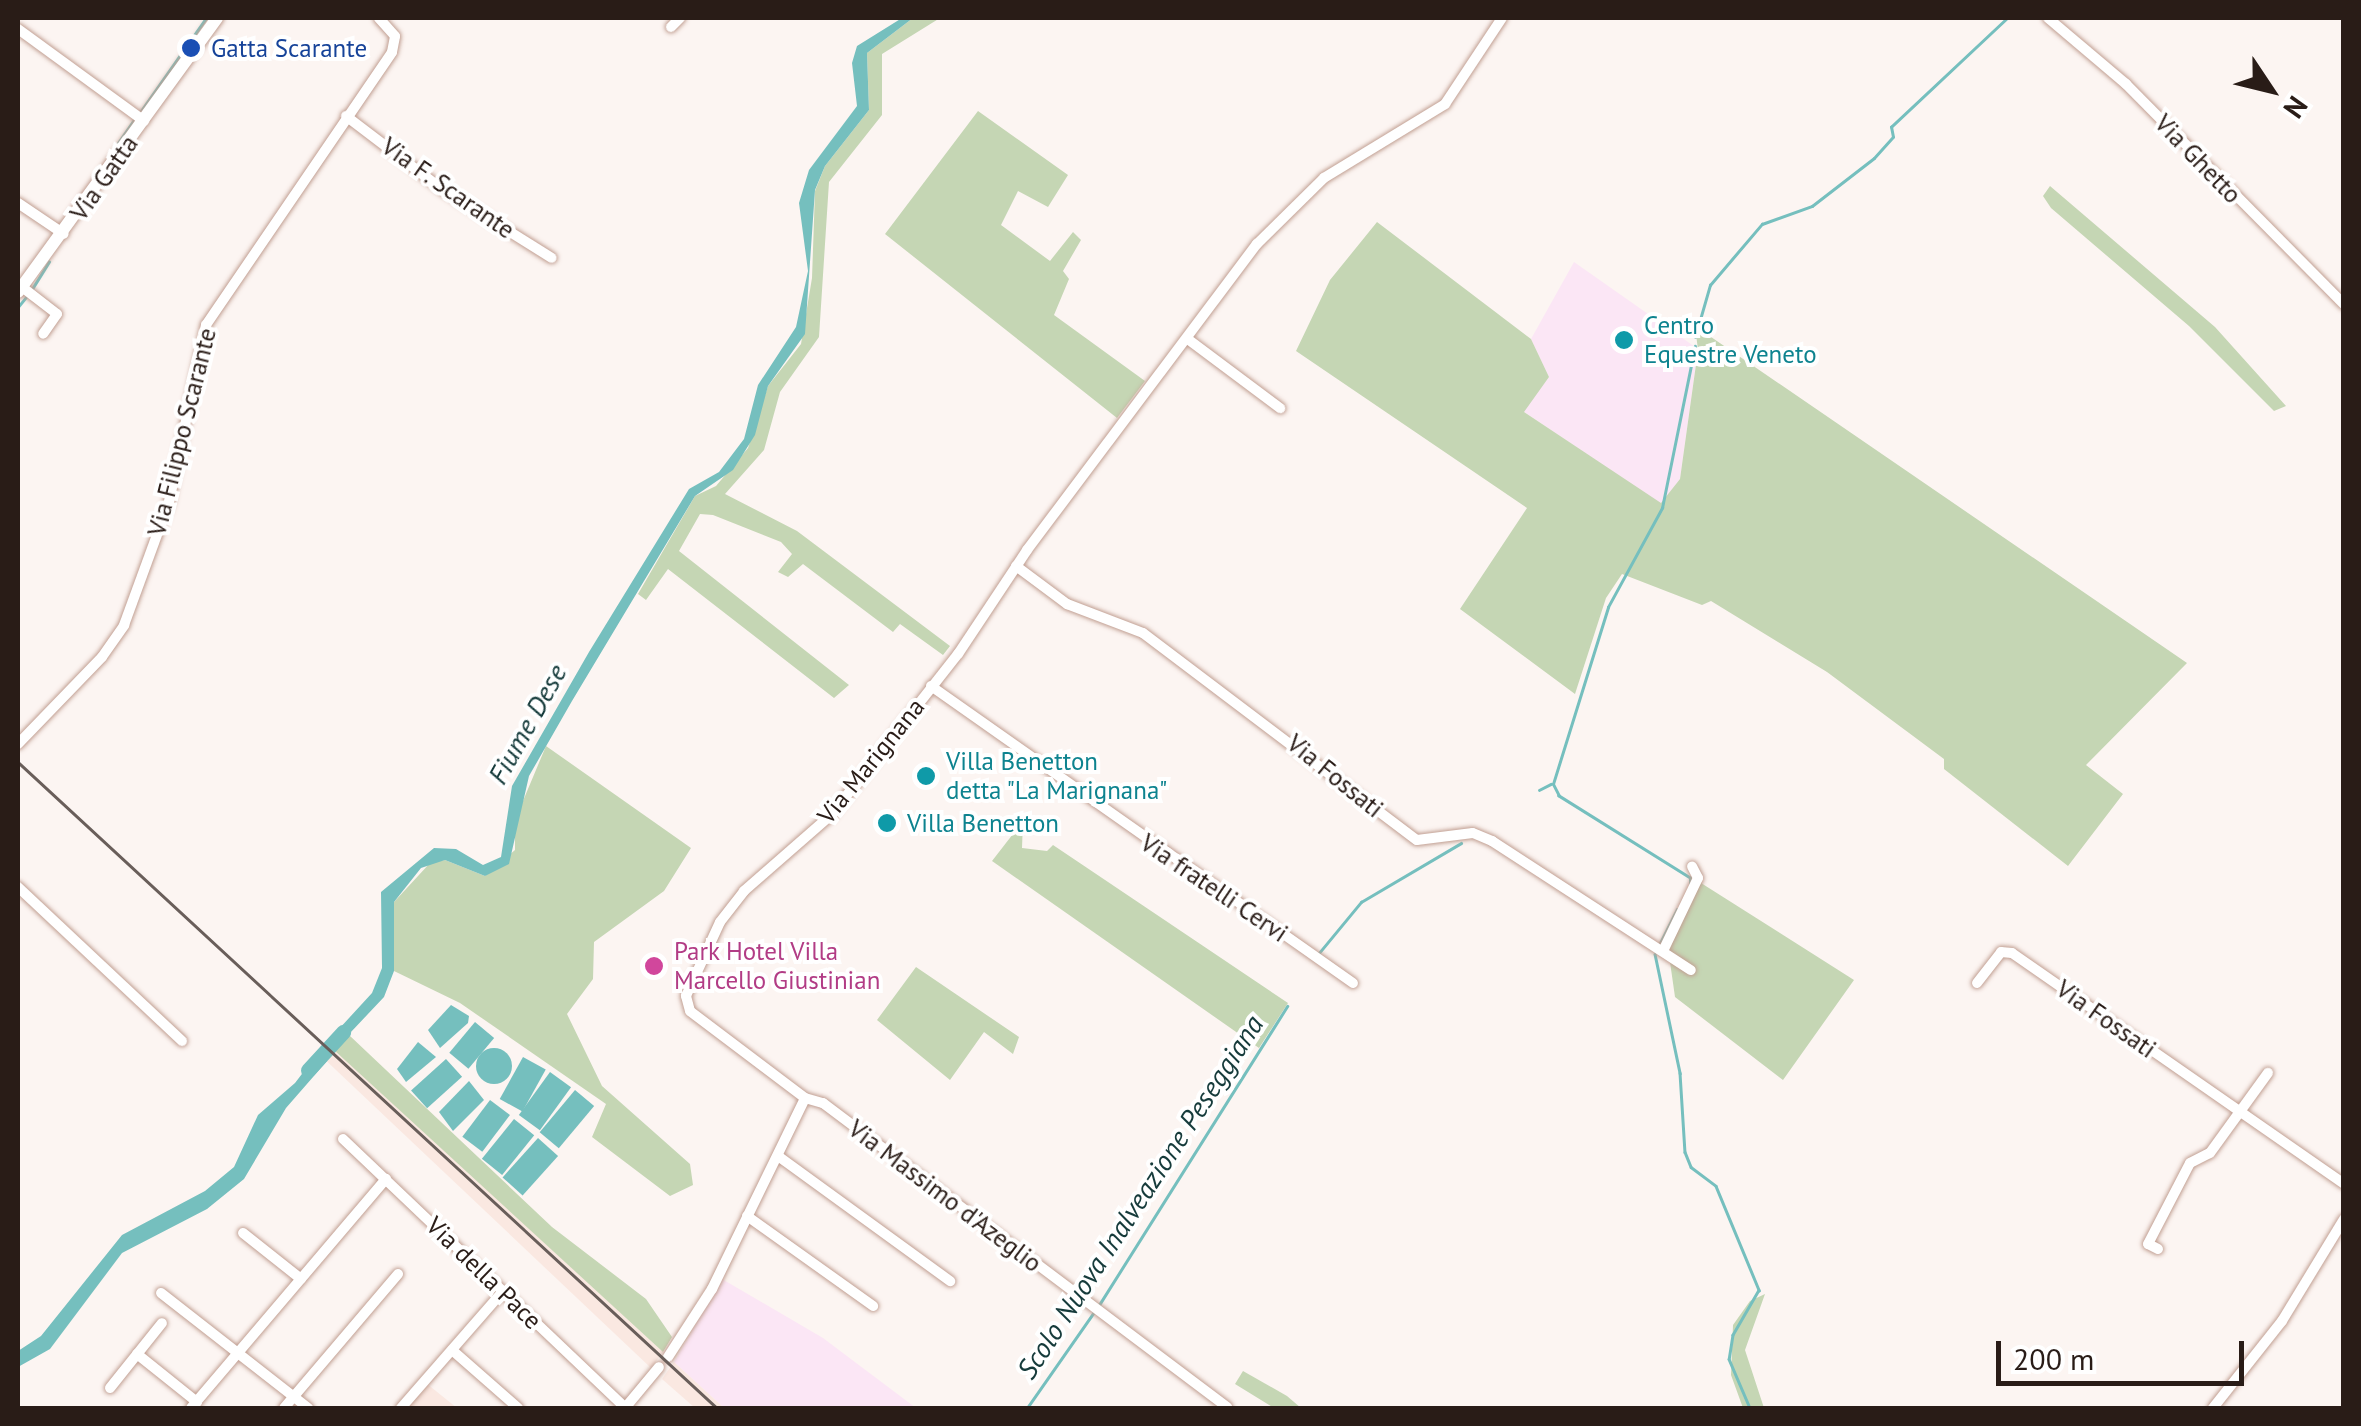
<!DOCTYPE html>
<html>
<head>
<meta charset="utf-8">
<style>
	body { margin:0 }
	#map { position:relative; width:2361px; height:1426px; overflow:hidden; background:#fcf5f2; font-family:"PT Sans",sans-serif }
	div>[style] { position:absolute }
	[style*='--x'] { left:calc(var(--x)*1px); top:calc(var(--y)*1px); width:calc(var(--w)*1px); rotate:calc(var(--a)*1deg) }
	.industrial>* { inset:0; background:#fbe6f5 }
	.built>* { inset:0; background:#fae8e1 }
	.green>* { inset:0; background:#c5d6b4 }
	.water>* { inset:0; background:#75bfbe; transform-origin:0 0 }
	.round { border-radius:50% }
	.stream>* { height:2.5px; margin:-1.25px; padding:0 1.25px; transform-origin:1.25px; border-radius:1.25px; background:#75bfbe }
	.river>* { height:15px; margin:-7.5px; padding:0 7.5px; transform-origin:7.5px; border-radius:7.5px; background:#75bfbe }
	.roads { filter:drop-shadow(0 0 2px #c19f92) drop-shadow(0 0 2px #c19f92) }
	.minor>* { height:10px; margin:-5px; padding:0 5px; transform-origin:5px; border-radius:5px; background:#fff }
	.tertiary>* { height:12px; margin:-6px; padding:0 6px; transform-origin:6px; border-radius:6px; background:#fff }
	.rail>* { height:2.5px; margin:-1.25px; padding:0 1.25px; transform-origin:1.25px; border-radius:1.25px; background:#695e5a }
	.dots>* { width:28px; height:28px; translate:-50% -50%; box-sizing:border-box; border:5px solid #fff; border-radius:50% }
	span { translate:-50% -50%; white-space:nowrap; text-align:center; line-height:1.15; -webkit-text-stroke:8px #fff; paint-order:stroke }
	.transit-label { font-size:25px; color:#164399 }
	.left { translate:0 -50%; text-align:left }
	.street-label { font-size:25px; color:#291c17 }
	.culture-label { font-size:25px; color:#0d838f }
	.hotel-label { font-size:25px; color:#b23c85 }
	.water-label { font-size:28px; color:#163b3b; font-style:italic }
	.frame { position:absolute; inset:0; border:20px solid #291c17; pointer-events:none }
	.north { position:absolute; left:2221px; top:40px; width:100px; height:100px; -webkit-text-stroke:8px #fff; paint-order:stroke; rotate:125deg; font-size:28px; font-weight:700; line-height:40px; text-align:center; color:#291c17 }
	.north::after { content:''; display:block; margin:auto; width:35px; height:45px; background:#291c17; clip-path:polygon(50% 0,100% 100%,50% 72%,0 100%) }
	.scale { position:absolute; left:1996px; top:1341px; width:248px; height:45px; box-sizing:border-box; border:5px solid #291c17; border-top:0; padding-left:12px; font-size:30px; line-height:35px; white-space:nowrap; color:#291c17; -webkit-text-stroke:8px #fff; paint-order:stroke }
</style>
</head>
<body>
<div id="map">
	<div class="industrial">
		<div style="clip-path:polygon(1574px 262px,1698px 349px,1680px 479px,1661px 504px,1523px 411px,1549px 377px,1531px 339px)"></div>
		<div style="clip-path:polygon(722px 1279px,823px 1338px,916px 1408px,724px 1408px,674px 1362px)"></div>
	</div>
	<div class="built">
		<div style="clip-path:polygon(327px 1042px,663px 1352px,651px 1368px,318px 1053px)"></div>
		<div style="clip-path:polygon(674px 1362px,724px 1408px,695px 1408px,662px 1379px)"></div>
		<div style="clip-path:polygon(426px 1383px,457px 1408px,405px 1408px)"></div>
	</div>
	<div class="green">
		<div style="clip-path:polygon(913px 18px,940px 18px,882px 54px,882px 115px,829px 182px,819px 337px,780px 392px,764px 450px,725px 494px,797px 531px,950px 646px,943px 655px,900px 624px,893px 632px,803px 564px,788px 577px,778px 572px,792px 554px,781px 542px,713px 515px,700px 514px,679px 551px,849px 685px,834px 698px,668px 569px,646px 600px,638px 594px,695px 496px,716px 486px,748px 448px,768px 386px,801px 344px,812px 278px,815px 191px,825px 166px,869px 110px,867px 53px)"></div>
		<div style="clip-path:polygon(978px 111px,1068px 175px,1048px 207px,1018px 191px,1001px 225px,1050px 261px,1073px 232px,1081px 240px,1063px 271px,1069px 279px,1054px 315px,1145px 381px,1117px 418px,885px 234px)"></div>
		<div style="clip-path:polygon(2050px 186px,2215px 327px,2286px 406px,2274px 411px,2189px 326px,2051px 208px,2043px 196px)"></div>
		<div style="clip-path:polygon(1377px 222px,1531px 339px,1549px 377px,1524px 412px,1661px 503px,1680px 479px,1698px 350px,1695px 326px,2187px 663px,2086px 765px,2123px 794px,2068px 866px,1944px 769px,1944px 759px,1827px 672px,1711px 601px,1702px 605px,1622px 574px,1606px 598px,1575px 694px,1460px 609px,1527px 508px,1296px 351px,1330px 280px)"></div>
		<div style="clip-path:polygon(546px 746px,691px 848px,664px 891px,594px 942px,593px 979px,567px 1014px,602px 1086px,690px 1164px,693px 1185px,670px 1196px,592px 1137px,606px 1104px,460px 1003px,394px 971px,394px 902px,430px 863px,445px 860px,485px 876px,515px 850px,515px 820px)"></div>
		<div style="clip-path:polygon(1023px 821px,1022px 848px,1047px 851px,1053px 845px,1288px 1003px,1259px 1048px,992px 861px)"></div>
		<div style="clip-path:polygon(1701px 883px,1854px 980px,1783px 1080px,1675px 997px,1669px 955px,1662px 950px)"></div>
		<div style="clip-path:polygon(916px 967px,1019px 1037px,1013px 1054px,984px 1032px,950px 1080px,877px 1020px)"></div>
		<div style="clip-path:polygon(349px 1035px,552px 1227px,646px 1299px,672px 1337px,663px 1352px,334px 1050px)"></div>
		<div style="clip-path:polygon(1765px 1294px,1745px 1350px,1764px 1408px,1743px 1408px,1731px 1375px,1733px 1325px,1750px 1301px)"></div>
		<div style="clip-path:polygon(1243px 1371px,1287px 1396px,1301px 1408px,1274px 1408px,1235px 1384px)"></div>
	</div>
	<div class="water">
		<div style="clip-path:polygon(902px 18px,913px 18px,867px 53px,869px 110px,825px 166px,815px 190px,805px 334px,768px 386px,755px 435px,733px 470px,695px 496px,572px 701px,529px 776px,509px 864px,485px 876px,445px 860px,421px 868px,394px 902px,394px 971px,384px 997px,334px 1050px,327px 1042px,372px 993px,382px 968px,381px 892px,434px 848px,456px 849px,483px 865px,501px 857px,512px 786px,589px 652px,689px 489px,719px 472px,744px 439px,758px 385px,796px 327px,808px 271px,799px 203px,809px 170px,857px 106px,852px 63px,857px 46px)"></div>
		<div style="clip-path:polygon(451px 1005px,469px 1016px,468px 1023px,440px 1048px,428px 1030px)"></div>
		<div style="left:475px;top:1022px;width:25px;height:40px;rotate:40deg"></div>
		<div style="clip-path:polygon(418px 1042px,436px 1057px,406px 1082px,397px 1069px)"></div>
		<div class="round" style="left:476px;top:1048px;width:36px;height:36px"></div>
		<div style="clip-path:polygon(318px 1053px,327px 1061px,286px 1108px,244px 1179px,207px 1209px,122px 1253px,50px 1349px,18px 1367px,18px 1351px,41px 1336px,122px 1235px,205px 1191px,234px 1167px,258px 1115px,295px 1083px)"></div>
		<div style="left:523px;top:1057px;width:26px;height:48px;rotate:29deg"></div>
		<div style="left:446px;top:1059px;width:24px;height:47px;rotate:48deg"></div>
		<div style="left:550px;top:1072px;width:26px;height:53px;rotate:36deg"></div>
		<div style="clip-path:polygon(469px 1081px,484px 1100px,453px 1131px,439px 1112px)"></div>
		<div style="left:575px;top:1090px;width:25px;height:55px;rotate:40deg"></div>
		<div style="left:490px;top:1100px;width:25px;height:46px;rotate:37deg"></div>
		<div style="left:514px;top:1119px;width:26px;height:51px;rotate:39deg"></div>
		<div style="left:538px;top:1138px;width:27px;height:53px;rotate:42deg"></div>
	</div>
	<div class="stream">
		<div style="--x:141;--y:111;--w:113;--a:-55"></div>
		<div style="--x:109;--y:156;--w:47;--a:-55.3"></div>
		<div style="--x:32;--y:289;--w:32;--a:-58"></div>
		<div style="--x:18;--y:307;--w:13;--a:-51"></div>
		<div style="--x:1695;--y:337;--w:54;--a:-73.9"></div>
		<div style="--x:1710;--y:285;--w:80;--a:-49.6"></div>
		<div style="--x:1762;--y:224;--w:53;--a:-19.8"></div>
		<div style="--x:1812;--y:206;--w:78;--a:-37.7"></div>
		<div style="--x:1874;--y:158;--w:28;--a:-48"></div>
		<div style="--x:1893;--y:137;--w:10;--a:-101"></div>
		<div style="--x:1891;--y:127;--w:159;--a:-43.2"></div>
		<div style="--x:1539;--y:790;--w:13;--a:-27"></div>
		<div style="--x:1690;--y:885;--w:7;--a:-90"></div>
		<div style="--x:1690;--y:878;--w:155;--a:-148"></div>
		<div style="--x:1559;--y:796;--w:13;--a:-117"></div>
		<div style="--x:1553;--y:784;--w:185;--a:-72.7"></div>
		<div style="--x:1608;--y:607;--w:113;--a:-61.4"></div>
		<div style="--x:1662;--y:508;--w:165;--a:-78.5"></div>
		<div style="--x:1658;--y:947;--w:42;--a:-63.4"></div>
		<div style="--x:1319;--y:953;--w:66;--a:-50.5"></div>
		<div style="--x:1361;--y:902;--w:116;--a:-30.5"></div>
		<div style="--x:1655;--y:954;--w:122;--a:78.1"></div>
		<div style="--x:1680;--y:1073;--w:79;--a:86.4"></div>
		<div style="--x:1685;--y:1152;--w:16;--a:68"></div>
		<div style="--x:1691;--y:1167;--w:31;--a:37"></div>
		<div style="--x:1716;--y:1186;--w:113;--a:67.5"></div>
		<div style="--x:1759;--y:1290;--w:52;--a:120"></div>
		<div style="--x:1733;--y:1335;--w:24;--a:99"></div>
		<div style="--x:1729;--y:1359;--w:53;--a:66.8"></div>
		<div style="--x:1099;--y:1305;--w:353;--a:-57.8"></div>
		<div style="--x:1027;--y:1408;--w:117;--a:-55.1"></div>
	</div>
	<div class="river">
		<div style="--x:308;--y:1070;--w:52;--a:-47.4"></div>
	</div>
	<div class="roads">
		<div class="minor">
			<div style="--x:2048;--y:18;--w:102;--a:40.2"></div>
			<div style="--x:2126;--y:84;--w:310;--a:45.3"></div>
			<div style="--x:671;--y:27;--w:13;--a:-45"></div>
			<div style="--x:18;--y:29;--w:156;--a:36.1"></div>
			<div style="--x:346;--y:116;--w:122;--a:37.3"></div>
			<div style="--x:443;--y:190;--w:128;--a:32"></div>
			<div style="--x:18;--y:203;--w:55;--a:34"></div>
			<div style="--x:22;--y:287;--w:44;--a:37.6"></div>
			<div style="--x:57;--y:314;--w:24;--a:125"></div>
			<div style="--x:1189;--y:340;--w:114;--a:36.8"></div>
			<div style="--x:1016;--y:566;--w:64;--a:36.7"></div>
			<div style="--x:1067;--y:604;--w:81;--a:20.9"></div>
			<div style="--x:1143;--y:633;--w:343;--a:37.1"></div>
			<div style="--x:1417;--y:840;--w:56;--a:-7.1"></div>
			<div style="--x:1473;--y:833;--w:21;--a:23"></div>
			<div style="--x:1492;--y:841;--w:237;--a:33"></div>
			<div style="--x:931;--y:686;--w:516;--a:35.14"></div>
			<div style="--x:18;--y:744;--w:121;--a:-46"></div>
			<div style="--x:102;--y:657;--w:39;--a:-55"></div>
			<div style="--x:124;--y:625;--w:131;--a:-69.9"></div>
			<div style="--x:169;--y:502;--w:181;--a:-78.2"></div>
			<div style="--x:206;--y:325;--w:330;--a:-55.7"></div>
			<div style="--x:392;--y:52;--w:16;--a:-79"></div>
			<div style="--x:395;--y:36;--w:24;--a:-132"></div>
			<div style="--x:18;--y:887;--w:225;--a:43.2"></div>
			<div style="--x:1663;--y:951;--w:81;--a:-64.4"></div>
			<div style="--x:1698;--y:878;--w:13;--a:-117"></div>
			<div style="--x:1977;--y:983;--w:39;--a:-52"></div>
			<div style="--x:2001;--y:952;--w:11;--a:5"></div>
			<div style="--x:2012;--y:953;--w:404;--a:34.8"></div>
			<div style="--x:805;--y:1098;--w:19;--a:16"></div>
			<div style="--x:823;--y:1103;--w:506;--a:36.96"></div>
			<div style="--x:343;--y:1139;--w:390;--a:43.6"></div>
			<div style="--x:625;--y:1408;--w:53;--a:-50.3"></div>
			<div style="--x:778;--y:1156;--w:213;--a:36"></div>
			<div style="--x:747;--y:1216;--w:155;--a:35.5"></div>
			<div style="--x:243;--y:1233;--w:74;--a:38.4"></div>
			<div style="--x:2158;--y:1249;--w:11;--a:-153"></div>
			<div style="--x:2148;--y:1244;--w:91;--a:-62.6"></div>
			<div style="--x:2190;--y:1163;--w:22;--a:-27"></div>
			<div style="--x:2210;--y:1153;--w:99;--a:-54.1"></div>
			<div style="--x:161;--y:1293;--w:187;--a:38"></div>
			<div style="--x:452;--y:1350;--w:88;--a:41.3"></div>
			<div style="--x:137;--y:1354;--w:77;--a:38.7"></div>
			<div style="--x:668;--y:1357;--w:81;--a:-57.1"></div>
			<div style="--x:712;--y:1289;--w:212;--a:-64"></div>
			<div style="--x:805;--y:1098;--w:144;--a:-142.9"></div>
			<div style="--x:690;--y:1011;--w:16;--a:-105"></div>
			<div style="--x:686;--y:996;--w:81;--a:-65.3"></div>
			<div style="--x:720;--y:922;--w:39;--a:-52"></div>
			<div style="--x:744;--y:891;--w:117;--a:-41.2"></div>
			<div style="--x:832;--y:814;--w:204;--a:-51.8"></div>
			<div style="--x:958;--y:654;--w:125;--a:-56.4"></div>
			<div style="--x:1027;--y:550;--w:383;--a:-53.1"></div>
			<div style="--x:1257;--y:244;--w:94;--a:-44.6"></div>
			<div style="--x:1324;--y:178;--w:142;--a:-31.4"></div>
			<div style="--x:1445;--y:104;--w:103;--a:-56.5"></div>
			<div style="--x:110;--y:1388;--w:83;--a:-51.3"></div>
			<div style="--x:191;--y:1408;--w:301;--a:-49.6"></div>
			<div style="--x:284;--y:1408;--w:176;--a:-49.6"></div>
			<div style="--x:401;--y:1408;--w:155;--a:-48.9"></div>
			<div style="--x:2213;--y:1408;--w:111;--a:-51.6"></div>
			<div style="--x:2282;--y:1321;--w:119;--a:-58.7"></div>
		</div>
		<div class="tertiary">
			<div style="--x:18;--y:292;--w:339;--a:-54"></div>
		</div>
	</div>
	<div class="rail">
		<div style="--x:18;--y:762;--w:952;--a:42.74"></div>
	</div>
	<div class="dots">
		<div style="left:191px;top:48px;background:#1a4fb4"></div>
		<div style="left:1624px;top:340px;background:#0f9aa8"></div>
		<div style="left:926px;top:776px;background:#0f9aa8"></div>
		<div style="left:887px;top:823px;background:#0f9aa8"></div>
		<div style="left:654px;top:966px;background:#d1479c"></div>
	</div>
	<div class="transit-label">
		<span class="left" style="left:211px;top:48px">Gatta Scarante</span>
	</div>
	<div class="street-label">
		<span style="left:2198px;top:159px;rotate:46deg">Via Ghetto</span>
		<span style="left:104px;top:178px;rotate:-55deg">Via Gatta</span>
		<span style="left:448px;top:188px;rotate:35deg">Via F. Scarante</span>
		<span style="left:182px;top:432px;rotate:-76deg">Via Filippo Scarante</span>
		<span style="left:871px;top:761px;rotate:-51deg">Via Marignana</span>
		<span style="left:1335px;top:776px;rotate:39deg">Via Fossati</span>
		<span style="left:1214px;top:888px;rotate:34deg">Via fratelli Cervi</span>
		<span style="left:2106px;top:1019px;rotate:35deg">Via Fossati</span>
		<span style="left:945px;top:1196px;rotate:37deg">Via Massimo d'Azeglio</span>
		<span style="left:484px;top:1273px;rotate:44deg">Via della Pace</span>
	</div>
	<div class="culture-label">
		<span class="left" style="left:1644px;top:340px">Centro<br>Equestre Veneto</span>
		<span class="left" style="left:946px;top:776px">Villa Benetton<br>detta "La Marignana"</span>
		<span class="left" style="left:907px;top:823px">Villa Benetton</span>
	</div>
	<div class="hotel-label">
		<span class="left" style="left:674px;top:966px">Park Hotel Villa<br>Marcello Giustinian</span>
	</div>
	<div class="water-label">
		<span style="left:527px;top:724px;rotate:-61deg">Fiume Dese</span>
		<span style="left:1140px;top:1197px;rotate:-57deg">Scolo Nuova Inalveazione Peseggiana</span>
	</div>
	<div class="frame"></div>
	<div class="north">N</div>
	<div class="scale">200 m</div>
</div>
</body>
</html>
